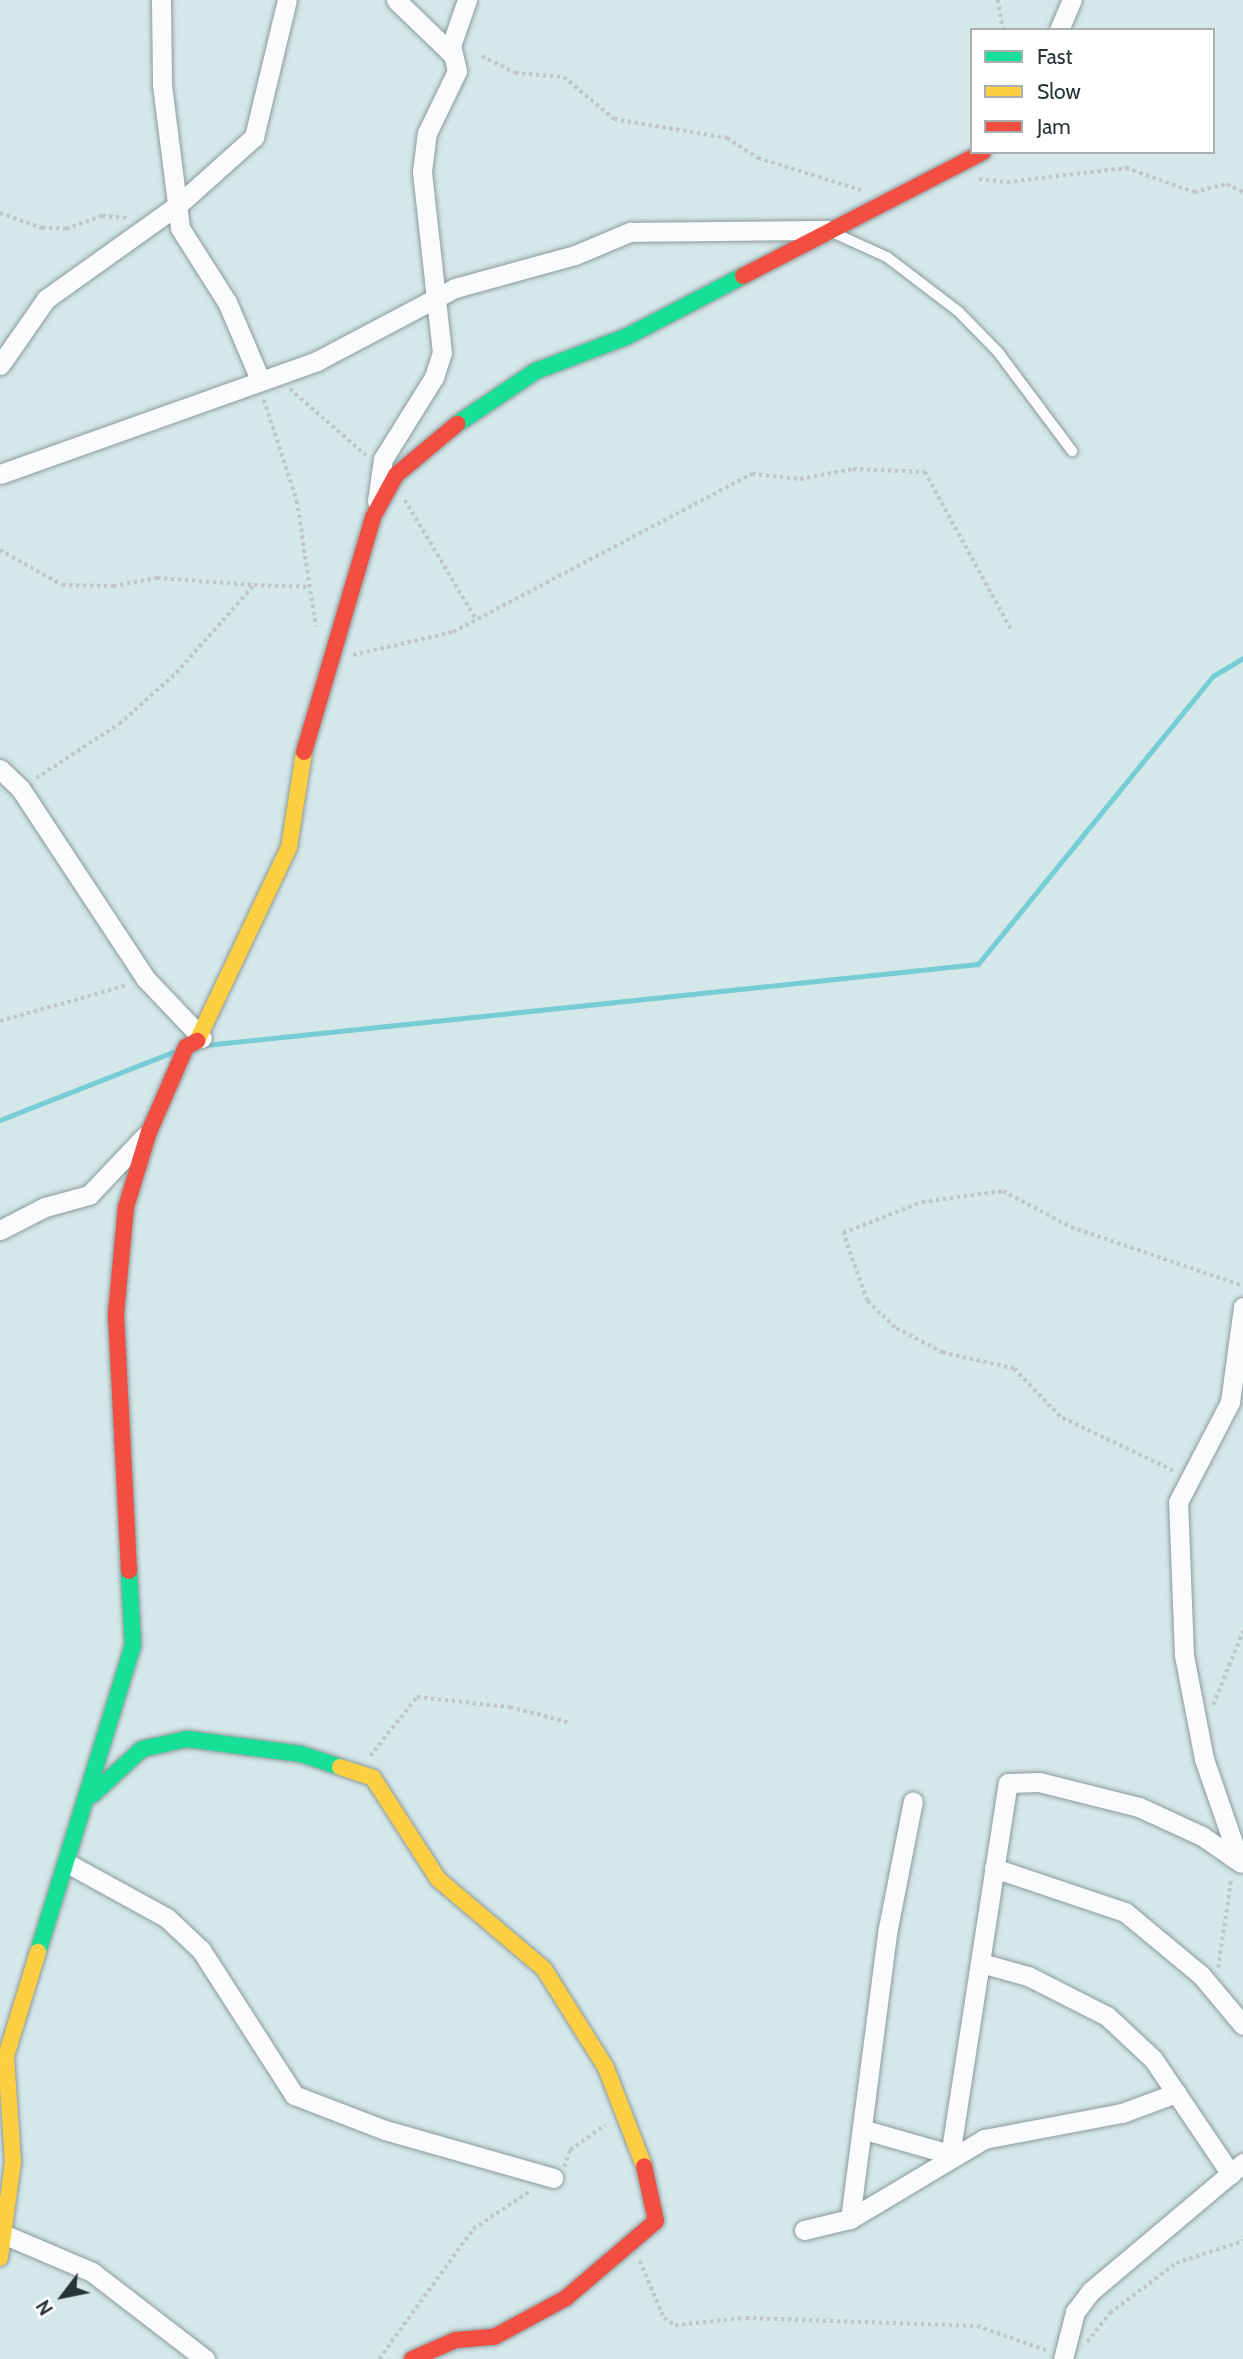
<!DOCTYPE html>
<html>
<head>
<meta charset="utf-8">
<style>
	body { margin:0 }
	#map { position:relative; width:1243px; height:2359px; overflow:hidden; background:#d4e7e9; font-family:Cabin,sans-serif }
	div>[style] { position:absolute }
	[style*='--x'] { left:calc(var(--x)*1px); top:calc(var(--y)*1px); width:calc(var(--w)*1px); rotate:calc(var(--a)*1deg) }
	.stream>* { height:5px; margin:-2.5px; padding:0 2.5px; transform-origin:2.5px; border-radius:2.5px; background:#77cdd5 }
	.path>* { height:3.5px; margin-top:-1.75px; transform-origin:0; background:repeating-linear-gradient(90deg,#bfc6c6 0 3.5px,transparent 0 7px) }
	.roads { filter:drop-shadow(0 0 2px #8c9a9b) drop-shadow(0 0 2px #8c9a9b) }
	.lane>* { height:10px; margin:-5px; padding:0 5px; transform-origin:5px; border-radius:5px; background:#f9fbfc }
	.street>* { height:19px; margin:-9.5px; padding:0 9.5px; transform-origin:9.5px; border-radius:9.5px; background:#f9fbfc }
	.fast>* { height:16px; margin:-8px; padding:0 8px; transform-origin:8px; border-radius:8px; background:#16e098 }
	.slow>* { height:16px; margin:-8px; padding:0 8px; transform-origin:8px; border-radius:8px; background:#ffcf43 }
	.jam>* { height:16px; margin:-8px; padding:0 8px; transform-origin:8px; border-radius:8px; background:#f24e42 }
	span { translate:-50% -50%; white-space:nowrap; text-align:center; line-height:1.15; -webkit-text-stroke:5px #fff; paint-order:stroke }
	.legend { position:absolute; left:970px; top:28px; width:245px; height:126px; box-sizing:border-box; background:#fff; border:2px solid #a9aeaf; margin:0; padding:9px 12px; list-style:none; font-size:21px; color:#273436 }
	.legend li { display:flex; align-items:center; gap:14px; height:35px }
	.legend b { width:35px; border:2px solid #a9aeaf }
	.north { position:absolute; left:28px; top:2261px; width:70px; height:70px; -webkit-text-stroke:5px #fff; paint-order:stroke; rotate:238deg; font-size:19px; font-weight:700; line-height:28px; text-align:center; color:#273436 }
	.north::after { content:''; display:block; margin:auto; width:24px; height:32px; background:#273436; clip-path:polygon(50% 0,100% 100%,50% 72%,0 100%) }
</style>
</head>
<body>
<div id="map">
	<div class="stream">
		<div style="--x:206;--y:1045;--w:776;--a:-5.99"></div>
		<div style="--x:978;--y:964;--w:372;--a:-50.8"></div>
		<div style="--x:1213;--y:676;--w:35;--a:-31"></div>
		<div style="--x:0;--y:1120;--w:186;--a:-21.5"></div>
	</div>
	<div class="path">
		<div style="--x:998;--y:0;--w:30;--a:81"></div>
		<div style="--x:482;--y:56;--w:37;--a:27"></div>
		<div style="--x:515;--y:73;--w:49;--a:4.7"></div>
		<div style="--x:564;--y:77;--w:65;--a:40"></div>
		<div style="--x:614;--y:119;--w:115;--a:9.5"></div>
		<div style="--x:727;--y:138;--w:37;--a:33"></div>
		<div style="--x:758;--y:158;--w:108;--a:17.3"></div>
		<div style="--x:979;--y:179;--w:28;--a:6"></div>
		<div style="--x:1007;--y:182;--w:120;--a:-6.7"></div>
		<div style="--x:1126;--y:168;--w:72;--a:19.4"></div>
		<div style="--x:1194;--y:192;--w:34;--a:-14"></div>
		<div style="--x:1227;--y:184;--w:18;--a:27"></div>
		<div style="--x:0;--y:213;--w:45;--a:19.7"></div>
		<div style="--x:42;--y:228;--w:24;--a:2"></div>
		<div style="--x:66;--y:229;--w:38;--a:-20"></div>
		<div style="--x:102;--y:216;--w:27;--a:4"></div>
		<div style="--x:290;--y:389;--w:101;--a:41"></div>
		<div style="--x:264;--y:400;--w:106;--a:71.9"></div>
		<div style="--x:297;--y:501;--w:127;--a:81.4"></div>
		<div style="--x:405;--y:500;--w:139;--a:59.2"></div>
		<div style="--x:0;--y:550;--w:71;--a:29.4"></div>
		<div style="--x:62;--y:585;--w:51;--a:1.1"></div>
		<div style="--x:113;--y:586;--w:45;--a:-10.3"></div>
		<div style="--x:157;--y:578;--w:97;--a:4.1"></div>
		<div style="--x:353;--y:655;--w:103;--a:-13"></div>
		<div style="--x:453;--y:632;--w:338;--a:-27.9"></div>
		<div style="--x:752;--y:474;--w:48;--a:5.9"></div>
		<div style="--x:800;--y:479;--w:54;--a:-10.7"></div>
		<div style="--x:853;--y:469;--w:72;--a:2.4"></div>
		<div style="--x:925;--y:472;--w:181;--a:61.3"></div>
		<div style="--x:36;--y:778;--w:99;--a:-33"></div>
		<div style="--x:119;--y:724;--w:76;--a:-41.8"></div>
		<div style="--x:176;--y:673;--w:118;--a:-48.4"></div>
		<div style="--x:254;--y:585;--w:54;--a:2.1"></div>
		<div style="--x:0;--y:1021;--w:132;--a:-15.8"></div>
		<div style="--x:1173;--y:1471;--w:125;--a:-154.5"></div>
		<div style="--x:1060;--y:1417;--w:66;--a:-133.8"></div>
		<div style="--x:1014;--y:1369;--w:73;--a:-167.3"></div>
		<div style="--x:943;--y:1353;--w:54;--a:-152.5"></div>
		<div style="--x:895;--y:1328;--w:39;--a:-136"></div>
		<div style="--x:867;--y:1301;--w:72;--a:-109.4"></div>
		<div style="--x:843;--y:1233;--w:85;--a:-21.4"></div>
		<div style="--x:922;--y:1202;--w:82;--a:-7.7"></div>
		<div style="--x:1003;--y:1191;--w:77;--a:27.9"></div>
		<div style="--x:1071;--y:1227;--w:182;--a:18.9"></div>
		<div style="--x:1213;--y:1705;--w:80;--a:-67.9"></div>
		<div style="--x:370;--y:1756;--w:75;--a:-51.5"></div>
		<div style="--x:417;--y:1697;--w:94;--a:6.1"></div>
		<div style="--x:510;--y:1707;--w:63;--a:14.7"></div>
		<div style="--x:1218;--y:1968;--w:90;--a:-81.7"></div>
		<div style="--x:564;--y:2167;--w:18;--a:-71"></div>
		<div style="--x:570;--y:2150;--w:43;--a:-35.5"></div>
		<div style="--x:640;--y:2261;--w:62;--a:67.2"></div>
		<div style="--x:664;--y:2318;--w:13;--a:32"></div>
		<div style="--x:675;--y:2325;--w:71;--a:-5.6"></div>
		<div style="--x:746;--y:2318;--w:231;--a:2"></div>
		<div style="--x:977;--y:2326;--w:73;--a:19.2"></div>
		<div style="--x:1087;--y:2342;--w:37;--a:-52"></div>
		<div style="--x:1110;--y:2313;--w:83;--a:-37.1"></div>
		<div style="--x:1176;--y:2263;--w:71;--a:-18.2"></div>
		<div style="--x:379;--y:2359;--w:160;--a:-54.1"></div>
		<div style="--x:473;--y:2229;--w:69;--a:-33.7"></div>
	</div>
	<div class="roads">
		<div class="lane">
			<div style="--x:834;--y:233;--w:58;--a:24.4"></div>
			<div style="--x:887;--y:257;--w:89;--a:37.3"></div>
			<div style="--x:958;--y:311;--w:57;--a:45.7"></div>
			<div style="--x:998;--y:352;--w:124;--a:53.2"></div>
		</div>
		<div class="street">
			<div style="--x:161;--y:0;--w:85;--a:89.3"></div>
			<div style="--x:162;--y:85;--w:144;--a:82.8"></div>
			<div style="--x:180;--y:228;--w:88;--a:57.6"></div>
			<div style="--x:227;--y:302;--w:82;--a:66.9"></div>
			<div style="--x:396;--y:0;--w:78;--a:44"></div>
			<div style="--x:1059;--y:30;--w:33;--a:-67"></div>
			<div style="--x:0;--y:365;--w:80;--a:-55.1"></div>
			<div style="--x:46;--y:299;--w:163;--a:-35.5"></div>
			<div style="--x:179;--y:204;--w:101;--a:-41.8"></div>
			<div style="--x:254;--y:137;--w:141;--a:-76.5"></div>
			<div style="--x:0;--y:474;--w:337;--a:-19.6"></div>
			<div style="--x:317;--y:361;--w:156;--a:-27.9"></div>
			<div style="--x:455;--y:288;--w:124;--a:-15.4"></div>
			<div style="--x:575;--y:255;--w:60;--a:-22.7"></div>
			<div style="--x:630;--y:232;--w:197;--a:-0.6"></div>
			<div style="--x:377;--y:501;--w:42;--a:-81.9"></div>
			<div style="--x:383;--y:459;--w:97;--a:-58.1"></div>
			<div style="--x:434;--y:377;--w:25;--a:-72"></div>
			<div style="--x:442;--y:353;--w:182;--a:-96.3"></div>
			<div style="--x:422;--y:172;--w:39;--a:-83"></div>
			<div style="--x:427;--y:133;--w:69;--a:-64.2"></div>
			<div style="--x:457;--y:71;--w:26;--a:-103"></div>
			<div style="--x:451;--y:46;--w:49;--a:-70.8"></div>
			<div style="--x:0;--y:769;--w:28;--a:44"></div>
			<div style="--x:20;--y:788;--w:229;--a:56.6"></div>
			<div style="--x:146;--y:979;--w:81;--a:46.5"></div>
			<div style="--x:0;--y:1230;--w:51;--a:-27.1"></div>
			<div style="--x:45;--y:1207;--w:46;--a:-15.3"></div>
			<div style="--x:89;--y:1195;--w:81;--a:-46.5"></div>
			<div style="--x:1239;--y:1860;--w:107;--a:-109.1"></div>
			<div style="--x:1204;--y:1759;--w:106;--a:-100.9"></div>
			<div style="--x:1184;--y:1655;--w:153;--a:-92.2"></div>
			<div style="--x:1178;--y:1502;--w:113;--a:-62.5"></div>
			<div style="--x:1230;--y:1402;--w:96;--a:-82.2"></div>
			<div style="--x:67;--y:1863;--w:114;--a:28.8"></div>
			<div style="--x:167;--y:1918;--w:47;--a:43.3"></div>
			<div style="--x:201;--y:1950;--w:172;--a:57.3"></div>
			<div style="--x:294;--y:2095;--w:97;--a:21"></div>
			<div style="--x:385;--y:2130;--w:175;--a:15.9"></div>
			<div style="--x:994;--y:1868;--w:138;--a:18.6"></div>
			<div style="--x:1125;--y:1912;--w:99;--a:39.7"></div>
			<div style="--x:1201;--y:1975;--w:65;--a:50"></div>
			<div style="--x:981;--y:1963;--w:49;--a:15.5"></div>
			<div style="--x:1028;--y:1976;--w:89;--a:26.9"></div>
			<div style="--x:1107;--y:2016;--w:63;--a:43.1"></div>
			<div style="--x:1153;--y:2059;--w:139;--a:55.9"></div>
			<div style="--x:865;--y:2130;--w:88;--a:15.8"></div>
			<div style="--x:950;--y:2156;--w:377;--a:-81.2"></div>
			<div style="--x:1008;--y:1783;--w:31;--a:-2"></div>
			<div style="--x:1039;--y:1782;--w:103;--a:14"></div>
			<div style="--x:1139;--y:1807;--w:69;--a:24.7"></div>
			<div style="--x:1202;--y:1836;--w:47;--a:34.7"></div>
			<div style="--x:850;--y:2219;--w:293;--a:-82.6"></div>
			<div style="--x:888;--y:1928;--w:129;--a:-78.9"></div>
			<div style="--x:804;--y:2230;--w:47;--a:-13.4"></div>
			<div style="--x:850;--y:2219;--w:156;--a:-30.8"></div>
			<div style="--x:984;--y:2139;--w:140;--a:-10.7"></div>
			<div style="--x:1122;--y:2113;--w:58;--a:-20.3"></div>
			<div style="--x:3;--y:2234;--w:97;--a:23.1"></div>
			<div style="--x:92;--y:2272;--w:143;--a:37.6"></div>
			<div style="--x:1063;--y:2359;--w:49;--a:-75.7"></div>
			<div style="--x:1075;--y:2312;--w:26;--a:-53"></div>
			<div style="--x:1091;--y:2291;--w:199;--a:-40.1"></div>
		</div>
		<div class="fast">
			<div style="--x:457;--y:424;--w:95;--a:-33.9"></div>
			<div style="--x:536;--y:371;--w:98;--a:-20.8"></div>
			<div style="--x:628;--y:336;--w:130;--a:-27.6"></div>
			<div style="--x:92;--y:1795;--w:68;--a:-42.6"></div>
			<div style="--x:142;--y:1749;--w:46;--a:-12.5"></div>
			<div style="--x:187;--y:1739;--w:115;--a:7.5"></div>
			<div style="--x:301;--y:1754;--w:41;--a:18.4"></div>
			<div style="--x:38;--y:1952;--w:320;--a:-72.8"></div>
			<div style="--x:133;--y:1646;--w:75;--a:-93.1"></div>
		</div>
		<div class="slow">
			<div style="--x:197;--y:1041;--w:215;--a:-64.6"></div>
			<div style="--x:289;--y:847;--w:96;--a:-81"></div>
			<div style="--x:340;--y:1767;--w:35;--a:18"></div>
			<div style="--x:373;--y:1778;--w:120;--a:57.2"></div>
			<div style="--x:438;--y:1879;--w:139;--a:40.3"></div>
			<div style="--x:544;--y:1969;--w:117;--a:57.9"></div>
			<div style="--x:606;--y:2068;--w:105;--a:68.8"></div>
			<div style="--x:0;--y:2258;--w:97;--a:-82.3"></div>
			<div style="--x:13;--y:2162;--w:106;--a:-93.8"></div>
			<div style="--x:6;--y:2056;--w:109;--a:-72.9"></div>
		</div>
		<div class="jam">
			<div style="--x:743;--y:276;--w:270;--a:-27.3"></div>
			<div style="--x:304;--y:752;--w:245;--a:-73.6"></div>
			<div style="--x:373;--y:517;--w:48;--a:-61.3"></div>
			<div style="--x:396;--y:475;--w:80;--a:-39.9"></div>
			<div style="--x:129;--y:1571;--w:257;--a:-92.9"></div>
			<div style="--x:116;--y:1314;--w:107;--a:-84.7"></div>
			<div style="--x:126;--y:1207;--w:78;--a:-73"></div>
			<div style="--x:149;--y:1132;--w:93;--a:-66.5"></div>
			<div style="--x:186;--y:1047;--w:13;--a:-29"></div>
			<div style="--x:412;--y:2359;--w:48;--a:-23.4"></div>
			<div style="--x:456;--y:2340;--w:38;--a:-5"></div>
			<div style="--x:494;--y:2337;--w:82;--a:-28.4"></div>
			<div style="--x:566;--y:2298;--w:118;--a:-40.5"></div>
			<div style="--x:656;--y:2221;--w:56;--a:-102.3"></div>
		</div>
	</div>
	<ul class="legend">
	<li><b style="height:9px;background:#16e098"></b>Fast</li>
	<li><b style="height:9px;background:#ffcf43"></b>Slow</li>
	<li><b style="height:9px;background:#f24e42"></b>Jam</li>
	</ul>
	<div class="north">N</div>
</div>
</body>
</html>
